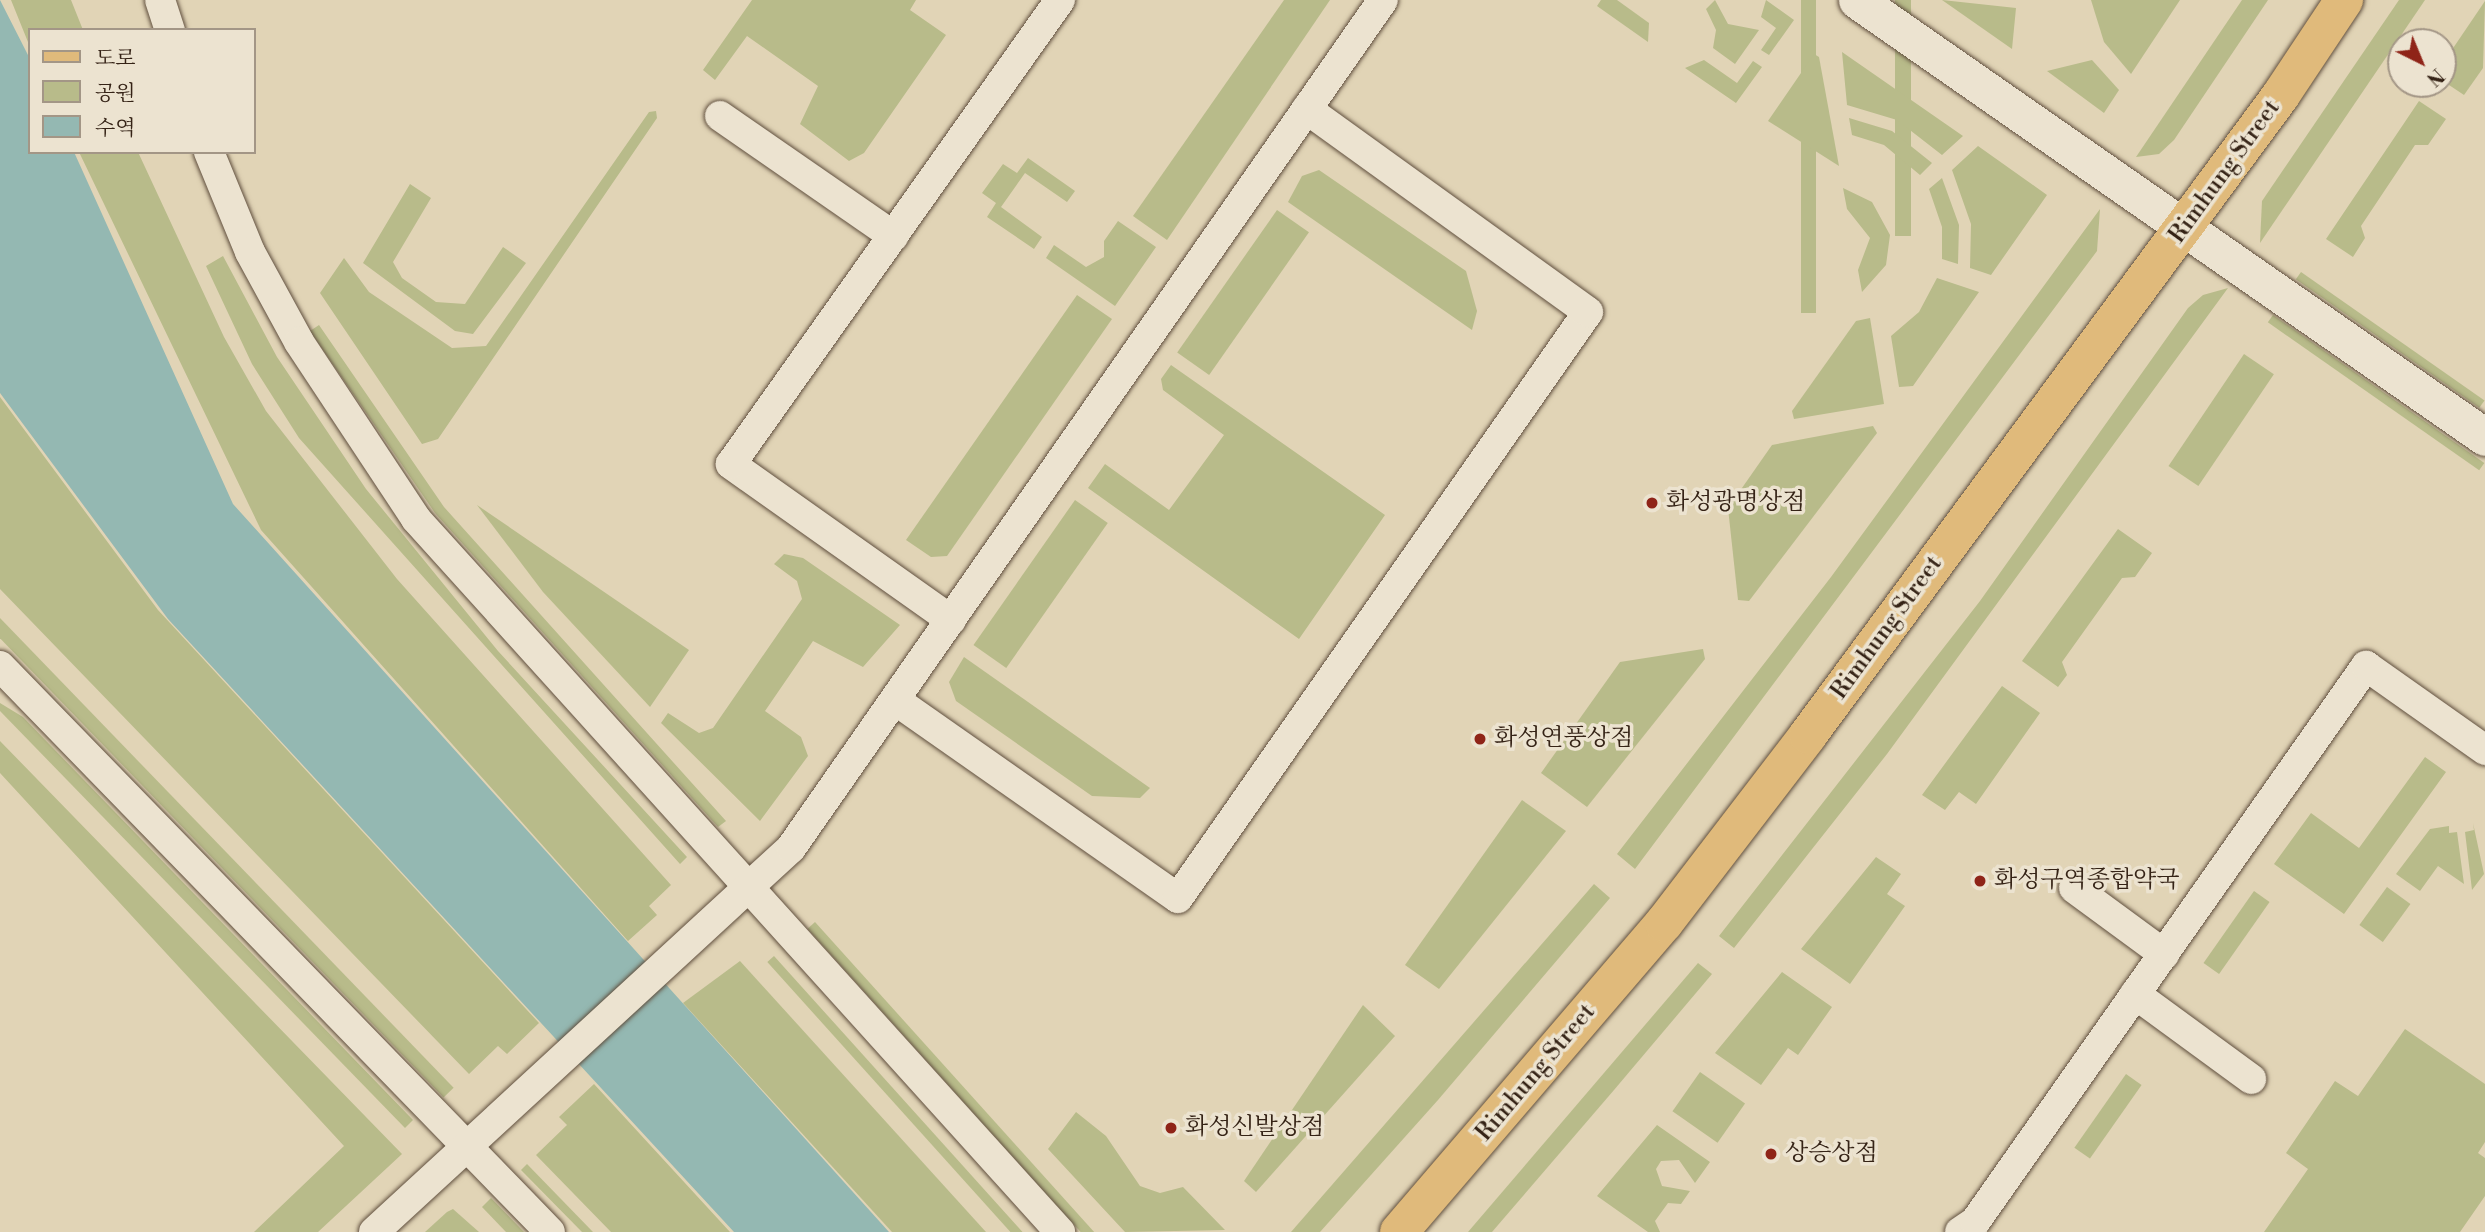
<!DOCTYPE html>
<html>
<head>
<meta charset="utf-8">
<style>
	body { margin:0 }
	#map { position:relative; width:2485px; height:1232px; overflow:hidden; background:#e1d4b6; font-family:"Libre Bodoni","Noto Serif KR",serif }
	div>[style] { position:absolute }
	[style*='--x'] { left:calc(var(--x)*1px); top:calc(var(--y)*1px); width:calc(var(--w)*1px); rotate:calc(var(--a)*1deg) }
	.green>* { inset:0; background:#b8bb8a; transform-origin:0 0 }
	.water>* { inset:0; background:#94b8b2 }
	.roads { filter:drop-shadow(0 0 2px #604f3e) drop-shadow(0 0 2px #604f3e) }
	.minor>* { height:30px; margin:-15px; padding:0 15px; transform-origin:15px; border-radius:15px; background:#ece3d0 }
	.tertiary>* { height:37px; margin:-18.5px; padding:0 18.5px; transform-origin:18.5px; border-radius:18.5px; background:#ece3d0 }
	.primary>* { height:38px; margin:-19px; padding:0 19px; transform-origin:19px; border-radius:19px; background:#e0ba7b }
	.dots>* { width:19px; height:19px; translate:-50% -50%; box-sizing:border-box; border:4px solid #ece3d0; border-radius:50% }
	span { translate:-50% -50%; white-space:nowrap; text-align:center; line-height:1.15; -webkit-text-stroke:7px #ece3d0; paint-order:stroke }
	.street-label { font-size:24px; color:#352316 }
	.poi-label { font-size:24px; color:#352316 }
	.left { translate:0 -50%; text-align:left }
	.legend { position:absolute; left:28px; top:28px; width:228px; height:126px; box-sizing:border-box; background:#ece3d0; border:2px solid #a39686; margin:0; padding:9px 12px; list-style:none; font-size:21px; color:#352316 }
	.legend li { display:flex; align-items:center; gap:14px; height:35px }
	.legend b { width:35px; border:2px solid #a39686 }
	.north { position:absolute; left:2387px; top:28px; width:70px; height:70px; box-sizing:border-box; background:#ece3d0; border:2px solid #a39686; border-radius:50%; rotate:137deg; font-size:19px; font-weight:700; line-height:28px; text-align:center; color:#352316 }
	.north::after { content:''; display:block; margin:auto; width:24px; height:32px; background:#8f2418; clip-path:polygon(50% 0,100% 100%,50% 72%,0 100%) }
</style>
</head>
<body>
<div id="map">
	<div class="green">
		<div style="clip-path:polygon(11px 0,71px 0,83px 30px,30px 30px,30px 47px)"></div>
		<div style="clip-path:polygon(752px 0,916px 0,910px 10px,946px 35px,864px 153px,849px 161px,800px 124px,818px 86px,747px 36px,715px 80px,703px 70px)"></div>
		<div style="clip-path:polygon(1284px 0,1330px 0,1167px 240px,1133px 216px)"></div>
		<div style="clip-path:polygon(1601px 0,1617px 0,1649px 23px,1648px 42px,1597px 6px)"></div>
		<div style="clip-path:polygon(1715px 0,1728px 24px,1759px 30px,1735px 64px,1713px 48px,1716px 30px,1706px 9px)"></div>
		<div style="clip-path:polygon(1766px 0,1794px 20px,1769px 55px,1761px 50px,1776px 28px,1761px 17px)"></div>
		<div style="left:1801px;top:0;width:15px;height:313px"></div>
		<div style="left:1895px;top:0;width:16px;height:236px"></div>
		<div style="clip-path:polygon(1942px 0,2016px 8px,2012px 49px)"></div>
		<div style="clip-path:polygon(2091px 0,2180px 0,2131px 74px,2104px 42px)"></div>
		<div style="clip-path:polygon(2242px 0,2268px 0,2174px 140px,2159px 154px,2136px 157px)"></div>
		<div style="clip-path:polygon(2399px 0,2425px 0,2260px 243px,2262px 201px)"></div>
		<div style="clip-path:polygon(2485px 1px,2483px 68px,2464px 95px,2443px 81px,2443px 63px)"></div>
		<div style="clip-path:polygon(1842px 52px,1963px 136px,1942px 155px,1897px 120px,1847px 105px)"></div>
		<div style="clip-path:polygon(1814px 54px,1819px 57px,1839px 166px,1768px 121px)"></div>
		<div style="clip-path:polygon(1704px 60px,1737px 83px,1753px 61px,1762px 67px,1736px 103px,1685px 68px)"></div>
		<div style="clip-path:polygon(2092px 60px,2119px 90px,2104px 113px,2047px 71px)"></div>
		<div style="clip-path:polygon(2419px 101px,2446px 119px,2428px 145px,2415px 145px,2361px 226px,2365px 238px,2353px 257px,2326px 239px)"></div>
		<div style="clip-path:polygon(649px 112px,656px 111px,657px 118px,438px 439px,422px 444px,320px 293px,344px 258px,369px 292px,452px 348px,486px 346px)"></div>
		<div style="clip-path:polygon(1849px 118px,1892px 131px,1932px 163px,1920px 175px,1884px 145px,1852px 135px)"></div>
		<div style="clip-path:polygon(1978px 146px,2047px 195px,1991px 275px,1970px 268px,1971px 224px,1952px 170px)"></div>
		<div style="clip-path:polygon(79px 152px,138px 152px,224px 337px,266px 411px,397px 579px,671px 885px,649px 906px,657px 915px,628px 941px,261px 530px)"></div>
		<div style="clip-path:polygon(1028px 158px,1075px 191px,1067px 202px,1025px 173px,1001px 207px,1042px 237px,1034px 249px,987px 217px,996px 203px,982px 193px,1003px 164px,1017px 173px)"></div>
		<div style="clip-path:polygon(1319px 170px,1466px 271px,1477px 311px,1472px 330px,1288px 202px,1302px 176px)"></div>
		<div style="clip-path:polygon(1942px 178px,1959px 225px,1958px 264px,1942px 259px,1942px 227px,1929px 189px)"></div>
		<div style="clip-path:polygon(410px 184px,431px 198px,393px 262px,402px 278px,436px 302px,465px 304px,503px 247px,526px 263px,473px 334px,455px 331px,363px 263px)"></div>
		<div style="clip-path:polygon(1843px 188px,1872px 202px,1890px 235px,1886px 265px,1862px 292px,1858px 270px,1870px 238px,1847px 209px)"></div>
		<div style="clip-path:polygon(2100px 209px,2097px 251px,1635px 869px,1617px 854px,1831px 577px)"></div>
		<div style="left:1277px;top:210px;width:39px;height:174px;rotate:35deg"></div>
		<div style="clip-path:polygon(1118px 221px,1156px 247px,1115px 306px,1046px 258px,1054px 245px,1086px 267px,1104px 257px,1104px 241px)"></div>
		<div style="clip-path:polygon(223px 256px,277px 357px,366px 489px,498px 651px,687px 857px,680px 864px,299px 438px,252px 364px,206px 266px)"></div>
		<div style="left:2301px;top:272px;width:224px;height:9px;rotate:35deg"></div>
		<div style="clip-path:polygon(1937px 278px,1979px 292px,1913px 386px,1899px 387px,1891px 336px,1919px 312px)"></div>
		<div style="clip-path:polygon(2228px 288px,1887px 754px,1734px 948px,1719px 936px,1980px 601px,2188px 308px,2203px 295px)"></div>
		<div style="clip-path:polygon(1077px 295px,1112px 319px,947px 556px,931px 557px,906px 540px)"></div>
		<div style="left:2273px;top:315px;width:258px;height:9px;rotate:35deg"></div>
		<div style="clip-path:polygon(1870px 318px,1884px 404px,1794px 419px,1792px 411px,1856px 321px)"></div>
		<div style="clip-path:polygon(319px 325px,444px 507px,726px 821px,718px 827px,435px 513px,310px 331px)"></div>
		<div style="left:2244px;top:354px;width:36px;height:135px;rotate:34deg"></div>
		<div style="clip-path:polygon(1171px 365px,1385px 515px,1299px 639px,1088px 488px,1105px 464px,1169px 510px,1224px 435px,1163px 390px,1161px 379px)"></div>
		<div style="clip-path:polygon(0 397px,158px 610px,539px 1023px,507px 1054px,498px 1046px,469px 1074px,0 589px)"></div>
		<div style="clip-path:polygon(1873px 426px,1877px 433px,1749px 601px,1738px 600px,1728px 508px,1772px 445px)"></div>
		<div style="left:1075px;top:500px;width:40px;height:177px;rotate:35deg"></div>
		<div style="clip-path:polygon(477px 505px,689px 650px,650px 707px,543px 592px)"></div>
		<div style="clip-path:polygon(2118px 529px,2152px 553px,2135px 577px,2122px 578px,2062px 662px,2067px 675px,2058px 687px,2022px 661px)"></div>
		<div style="clip-path:polygon(784px 554px,803px 558px,900px 625px,863px 667px,813px 641px,765px 711px,801px 737px,808px 756px,760px 821px,661px 723px,668px 713px,699px 733px,713px 728px,802px 599px,797px 581px,774px 564px)"></div>
		<div style="left:0;top:618px;width:653px;height:14px;rotate:46deg"></div>
		<div style="clip-path:polygon(1703px 649px,1705px 659px,1587px 807px,1541px 773px,1620px 662px)"></div>
		<div style="clip-path:polygon(964px 657px,1150px 788px,1140px 798px,1092px 796px,956px 701px,949px 682px)"></div>
		<div style="clip-path:polygon(2002px 686px,2040px 713px,1976px 804px,1959px 792px,1945px 810px,1922px 795px)"></div>
		<div style="clip-path:polygon(0 703px,23px 717px,413px 1120px,405px 1128px,0 711px)"></div>
		<div style="clip-path:polygon(0 741px,402px 1154px,318px 1232px,254px 1232px,344px 1146px,0 773px)"></div>
		<div style="clip-path:polygon(2425px 757px,2446px 772px,2344px 914px,2274px 864px,2311px 813px,2359px 848px)"></div>
		<div style="clip-path:polygon(1522px 800px,1566px 831px,1439px 989px,1405px 965px)"></div>
		<div style="clip-path:polygon(2473px 823px,2484px 874px,2472px 890px,2465px 832px,2474px 830px)"></div>
		<div style="clip-path:polygon(2449px 826px,2449px 833px,2457px 832px,2464px 884px,2438px 866px,2420px 891px,2396px 874px,2430px 829px)"></div>
		<div style="clip-path:polygon(1876px 857px,1901px 874px,1887px 894px,1905px 906px,1850px 984px,1801px 949px)"></div>
		<div style="clip-path:polygon(1594px 884px,1610px 898px,1438px 1100px,1320px 1232px,1291px 1232px)"></div>
		<div style="left:2387px;top:887px;width:29px;height:47px;rotate:36deg"></div>
		<div style="left:2254px;top:891px;width:19px;height:88px;rotate:35deg"></div>
		<div style="left:815px;top:922px;width:420px;height:10px;rotate:48deg"></div>
		<div style="left:774px;top:956px;width:372px;height:9px;rotate:48deg"></div>
		<div style="clip-path:polygon(740px 961px,986px 1232px,892px 1232px,683px 1003px)"></div>
		<div style="clip-path:polygon(1698px 963px,1712px 974px,1614px 1090px,1492px 1232px,1468px 1232px)"></div>
		<div style="clip-path:polygon(1782px 972px,1832px 1007px,1798px 1055px,1788px 1048px,1761px 1085px,1715px 1053px)"></div>
		<div style="clip-path:polygon(1363px 1005px,1395px 1036px,1256px 1192px,1244px 1181px)"></div>
		<div style="clip-path:polygon(2405px 1029px,2485px 1084px,2485px 1142px,2478px 1153px,2485px 1158px,2485px 1196px,2460px 1232px,2264px 1232px,2308px 1169px,2286px 1153px,2335px 1081px,2358px 1096px)"></div>
		<div style="left:1700px;top:1072px;width:55px;height:48px;rotate:35deg"></div>
		<div style="left:2126px;top:1074px;width:19px;height:90px;rotate:35deg"></div>
		<div style="clip-path:polygon(594px 1084px,730px 1232px,611px 1232px,536px 1155px,567px 1125px,559px 1117px)"></div>
		<div style="clip-path:polygon(1076px 1112px,1106px 1136px,1140px 1186px,1160px 1193px,1183px 1187px,1225px 1230px,1125px 1232px,1048px 1149px)"></div>
		<div style="clip-path:polygon(1657px 1125px,1710px 1162px,1695px 1183px,1679px 1160px,1661px 1161px,1656px 1169px,1662px 1186px,1690px 1191px,1681px 1204px,1668px 1203px,1655px 1221px,1660px 1232px,1648px 1232px,1597px 1196px)"></div>
		<div style="clip-path:polygon(527px 1164px,593px 1232px,582px 1232px,521px 1170px)"></div>
		<div style="clip-path:polygon(491px 1198px,524px 1232px,506px 1232px,482px 1207px)"></div>
		<div style="clip-path:polygon(453px 1209px,479px 1232px,425px 1232px,447px 1212px)"></div>
	</div>
	<div class="water">
		<div style="clip-path:polygon(0 0,30px 59px,30px 152px,74px 152px,233px 504px,889px 1232px,734px 1232px,168px 619px,0 393px)"></div>
	</div>
	<div class="roads">
		<div class="minor">
			<div style="--x:160;--y:0;--w:32;--a:72"></div>
			<div style="--x:720;--y:116;--w:211;--a:34.7"></div>
			<div style="--x:209;--y:152;--w:108;--a:67.7"></div>
			<div style="--x:250;--y:252;--w:102;--a:61.4"></div>
			<div style="--x:299;--y:342;--w:212;--a:56.5"></div>
			<div style="--x:416;--y:519;--w:961;--a:47.91"></div>
			<div style="--x:951;--y:620;--w:270;--a:-144.7"></div>
			<div style="--x:731;--y:464;--w:569;--a:-54.66"></div>
			<div style="--x:0;--y:666;--w:789;--a:45.82"></div>
			<div style="--x:895;--y:700;--w:345;--a:35"></div>
			<div style="--x:1178;--y:898;--w:715;--a:-55.02"></div>
			<div style="--x:1588;--y:312;--w:347;--a:-144.2"></div>
			<div style="--x:2074;--y:888;--w:112;--a:36.3"></div>
			<div style="--x:2135;--y:994;--w:144;--a:36.2"></div>
			<div style="--x:374;--y:1232;--w:567;--a:-42.64"></div>
			<div style="--x:791;--y:848;--w:1034;--a:-55.08"></div>
			<div style="--x:1960;--y:1232;--w:18;--a:-34"></div>
			<div style="--x:1975;--y:1222;--w:680;--a:-54.88"></div>
			<div style="--x:2366;--y:666;--w:146;--a:35.2"></div>
		</div>
		<div class="tertiary">
			<div style="--x:1857;--y:0;--w:765;--a:34.83"></div>
		</div>
		<div class="primary">
			<div style="--x:1399;--y:1232;--w:407;--a:-49.4"></div>
			<div style="--x:1664;--y:923;--w:237;--a:-52.5"></div>
			<div style="--x:1808;--y:735;--w:796;--a:-53.53"></div>
			<div style="--x:2281;--y:95;--w:114;--a:-56.4"></div>
		</div>
	</div>
	<div class="dots">
		<div style="left:1652px;top:503px;background:#8f2418"></div>
		<div style="left:1480px;top:739px;background:#8f2418"></div>
		<div style="left:1980px;top:881px;background:#8f2418"></div>
		<div style="left:1171px;top:1128px;background:#8f2418"></div>
		<div style="left:1771px;top:1154px;background:#8f2418"></div>
	</div>
	<div class="street-label">
		<span style="left:2225px;top:172px;rotate:-54deg">Rimhung Street</span>
		<span style="left:1887px;top:628px;rotate:-54deg">Rimhung Street</span>
		<span style="left:1536px;top:1073px;rotate:-50deg">Rimhung Street</span>
	</div>
	<div class="poi-label">
		<span class="left" style="left:1666px;top:503px">화성광명상점</span>
		<span class="left" style="left:1494px;top:739px">화성연풍상점</span>
		<span class="left" style="left:1994px;top:881px">화성구역종합약국</span>
		<span class="left" style="left:1185px;top:1128px">화성신발상점</span>
		<span class="left" style="left:1785px;top:1154px">상승상점</span>
	</div>
	<ul class="legend">
	<li><b style="height:9px;background:#e0ba7b"></b>도로</li>
	<li><b style="height:19px;background:#b8bb8a"></b>공원</li>
	<li><b style="height:19px;background:#94b8b2"></b>수역</li>
	</ul>
	<div class="north">N</div>
</div>
</body>
</html>
